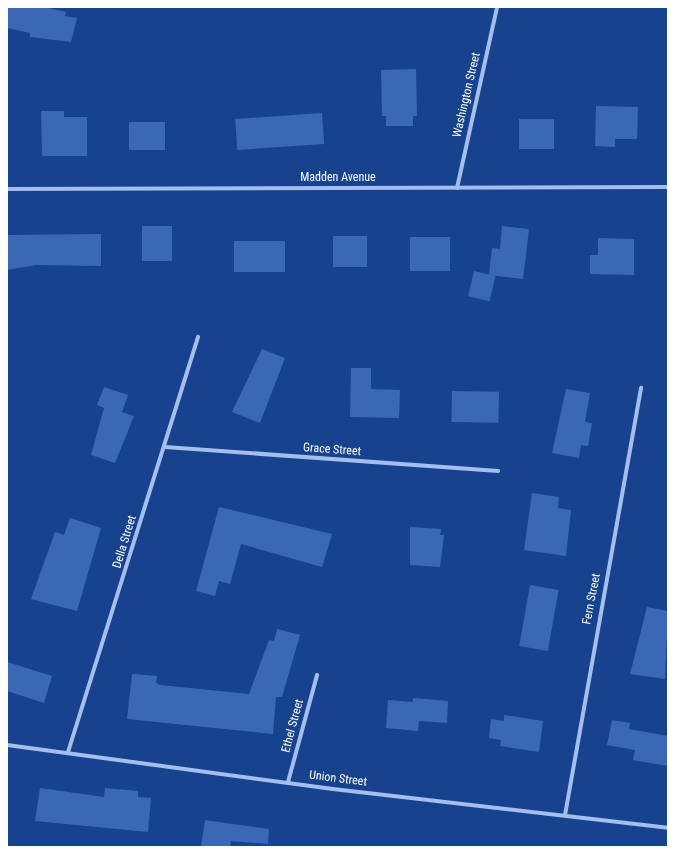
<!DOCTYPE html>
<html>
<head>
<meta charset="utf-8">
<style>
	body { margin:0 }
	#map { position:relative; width:675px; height:854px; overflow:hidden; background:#17428e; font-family:"Roboto Condensed",sans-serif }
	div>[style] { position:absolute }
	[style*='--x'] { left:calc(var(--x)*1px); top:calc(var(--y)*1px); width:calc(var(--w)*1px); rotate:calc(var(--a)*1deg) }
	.building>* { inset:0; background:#3b68b4; transform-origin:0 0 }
	.street>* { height:4px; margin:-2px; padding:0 2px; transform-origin:2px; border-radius:2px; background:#a2bfef }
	span { translate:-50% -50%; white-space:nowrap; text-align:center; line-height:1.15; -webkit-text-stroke:3.5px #17428e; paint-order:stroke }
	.street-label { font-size:12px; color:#fff }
	.frame { position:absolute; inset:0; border:8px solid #fff; pointer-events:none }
</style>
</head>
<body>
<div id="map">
	<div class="building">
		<div style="clip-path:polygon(7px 7px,44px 7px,66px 12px,65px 16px,77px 18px,71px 42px,30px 37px,30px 33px,7px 28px)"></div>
		<div style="clip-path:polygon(416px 69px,417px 116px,413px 116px,413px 126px,386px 126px,386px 116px,382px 116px,381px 70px)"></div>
		<div style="clip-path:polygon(596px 106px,638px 107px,637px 139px,615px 139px,615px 147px,595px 146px)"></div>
		<div style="clip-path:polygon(41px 111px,64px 111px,64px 117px,87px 117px,87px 156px,42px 156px)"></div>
		<div style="left:322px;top:113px;width:31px;height:87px;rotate:86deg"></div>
		<div style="left:519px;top:119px;width:35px;height:30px"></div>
		<div style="left:129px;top:122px;width:36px;height:28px"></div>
		<div style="left:172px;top:226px;width:35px;height:30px;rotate:90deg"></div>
		<div style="clip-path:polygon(502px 226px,529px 229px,523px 279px,489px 275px,492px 248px,500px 249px)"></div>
		<div style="clip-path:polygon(101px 234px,101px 266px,36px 265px,7px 270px,7px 235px)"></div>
		<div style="left:367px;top:236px;width:31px;height:34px;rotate:90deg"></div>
		<div style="left:410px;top:237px;width:40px;height:34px"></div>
		<div style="clip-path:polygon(598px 238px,634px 239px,634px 275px,590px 274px,590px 255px,598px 255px)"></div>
		<div style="left:234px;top:241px;width:51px;height:31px"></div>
		<div style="left:474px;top:271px;width:22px;height:26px;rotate:13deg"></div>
		<div style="clip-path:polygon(262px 349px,285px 358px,260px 423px,232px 412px)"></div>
		<div style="clip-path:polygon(351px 368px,371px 368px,371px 389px,400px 390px,399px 418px,350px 417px)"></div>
		<div style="clip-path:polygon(104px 387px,128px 395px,122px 412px,134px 416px,115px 463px,91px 455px,104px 408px,97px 405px)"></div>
		<div style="clip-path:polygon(566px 389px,590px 393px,585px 422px,592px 423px,588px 446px,581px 445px,579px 458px,552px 453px)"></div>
		<div style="left:452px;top:391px;width:47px;height:31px;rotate:1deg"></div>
		<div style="clip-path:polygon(532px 493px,559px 497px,558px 508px,571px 510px,566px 556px,524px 550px)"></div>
		<div style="clip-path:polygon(219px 507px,332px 534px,322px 567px,241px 544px,230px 584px,219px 581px,215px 596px,196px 591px)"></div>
		<div style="clip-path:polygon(70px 518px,101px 528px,77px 611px,31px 599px,55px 532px,64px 535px)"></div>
		<div style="clip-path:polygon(410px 527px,441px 529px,440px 535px,444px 535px,440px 567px,410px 565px)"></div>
		<div style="left:530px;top:585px;width:29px;height:62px;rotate:10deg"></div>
		<div style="clip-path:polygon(647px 607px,668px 611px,665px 679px,630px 674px)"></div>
		<div style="clip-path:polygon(277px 629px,300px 635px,282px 697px,276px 697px,273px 734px,127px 719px,132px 674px,157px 676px,156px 683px,160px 685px,249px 694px,269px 640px,274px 641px)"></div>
		<div style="clip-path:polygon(7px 662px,52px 676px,44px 703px,7px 691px)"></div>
		<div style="clip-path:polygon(413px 698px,448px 701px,447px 723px,419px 721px,418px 731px,386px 728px,388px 700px,413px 702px)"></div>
		<div style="clip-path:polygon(504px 715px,543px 721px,539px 752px,500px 746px,501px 740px,489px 738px,491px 719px,504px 721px)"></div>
		<div style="clip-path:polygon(612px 720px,630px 723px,629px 729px,668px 736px,668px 766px,633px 760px,635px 750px,607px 745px)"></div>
		<div style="clip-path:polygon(40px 788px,104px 797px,105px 788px,138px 791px,138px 797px,151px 798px,148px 832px,35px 821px)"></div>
		<div style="clip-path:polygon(205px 820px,269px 829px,268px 844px,231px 841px,230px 847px,201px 847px)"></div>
	</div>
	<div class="street">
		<div style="--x:457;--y:188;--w:185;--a:-77.5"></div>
		<div style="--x:7;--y:189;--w:661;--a:-0.17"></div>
		<div style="--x:165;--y:447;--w:334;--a:4.1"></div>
		<div style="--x:7;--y:745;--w:329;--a:7.7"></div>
		<div style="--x:333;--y:789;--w:337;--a:6.6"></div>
		<div style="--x:68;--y:752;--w:435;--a:-72.6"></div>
		<div style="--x:288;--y:782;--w:111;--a:-74.8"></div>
		<div style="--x:565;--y:815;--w:434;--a:-79.9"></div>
	</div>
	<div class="street-label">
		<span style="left:467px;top:95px;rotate:-77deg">Washington Street</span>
		<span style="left:338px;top:178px">Madden Avenue</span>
		<span style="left:332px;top:450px;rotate:4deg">Grace Street</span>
		<span style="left:125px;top:542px;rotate:-73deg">Della Street</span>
		<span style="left:592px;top:599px;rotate:-79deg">Fern Street</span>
		<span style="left:293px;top:726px;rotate:-75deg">Ethel Street</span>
		<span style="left:338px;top:779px;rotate:7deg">Union Street</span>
	</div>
	<div class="frame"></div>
</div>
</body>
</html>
